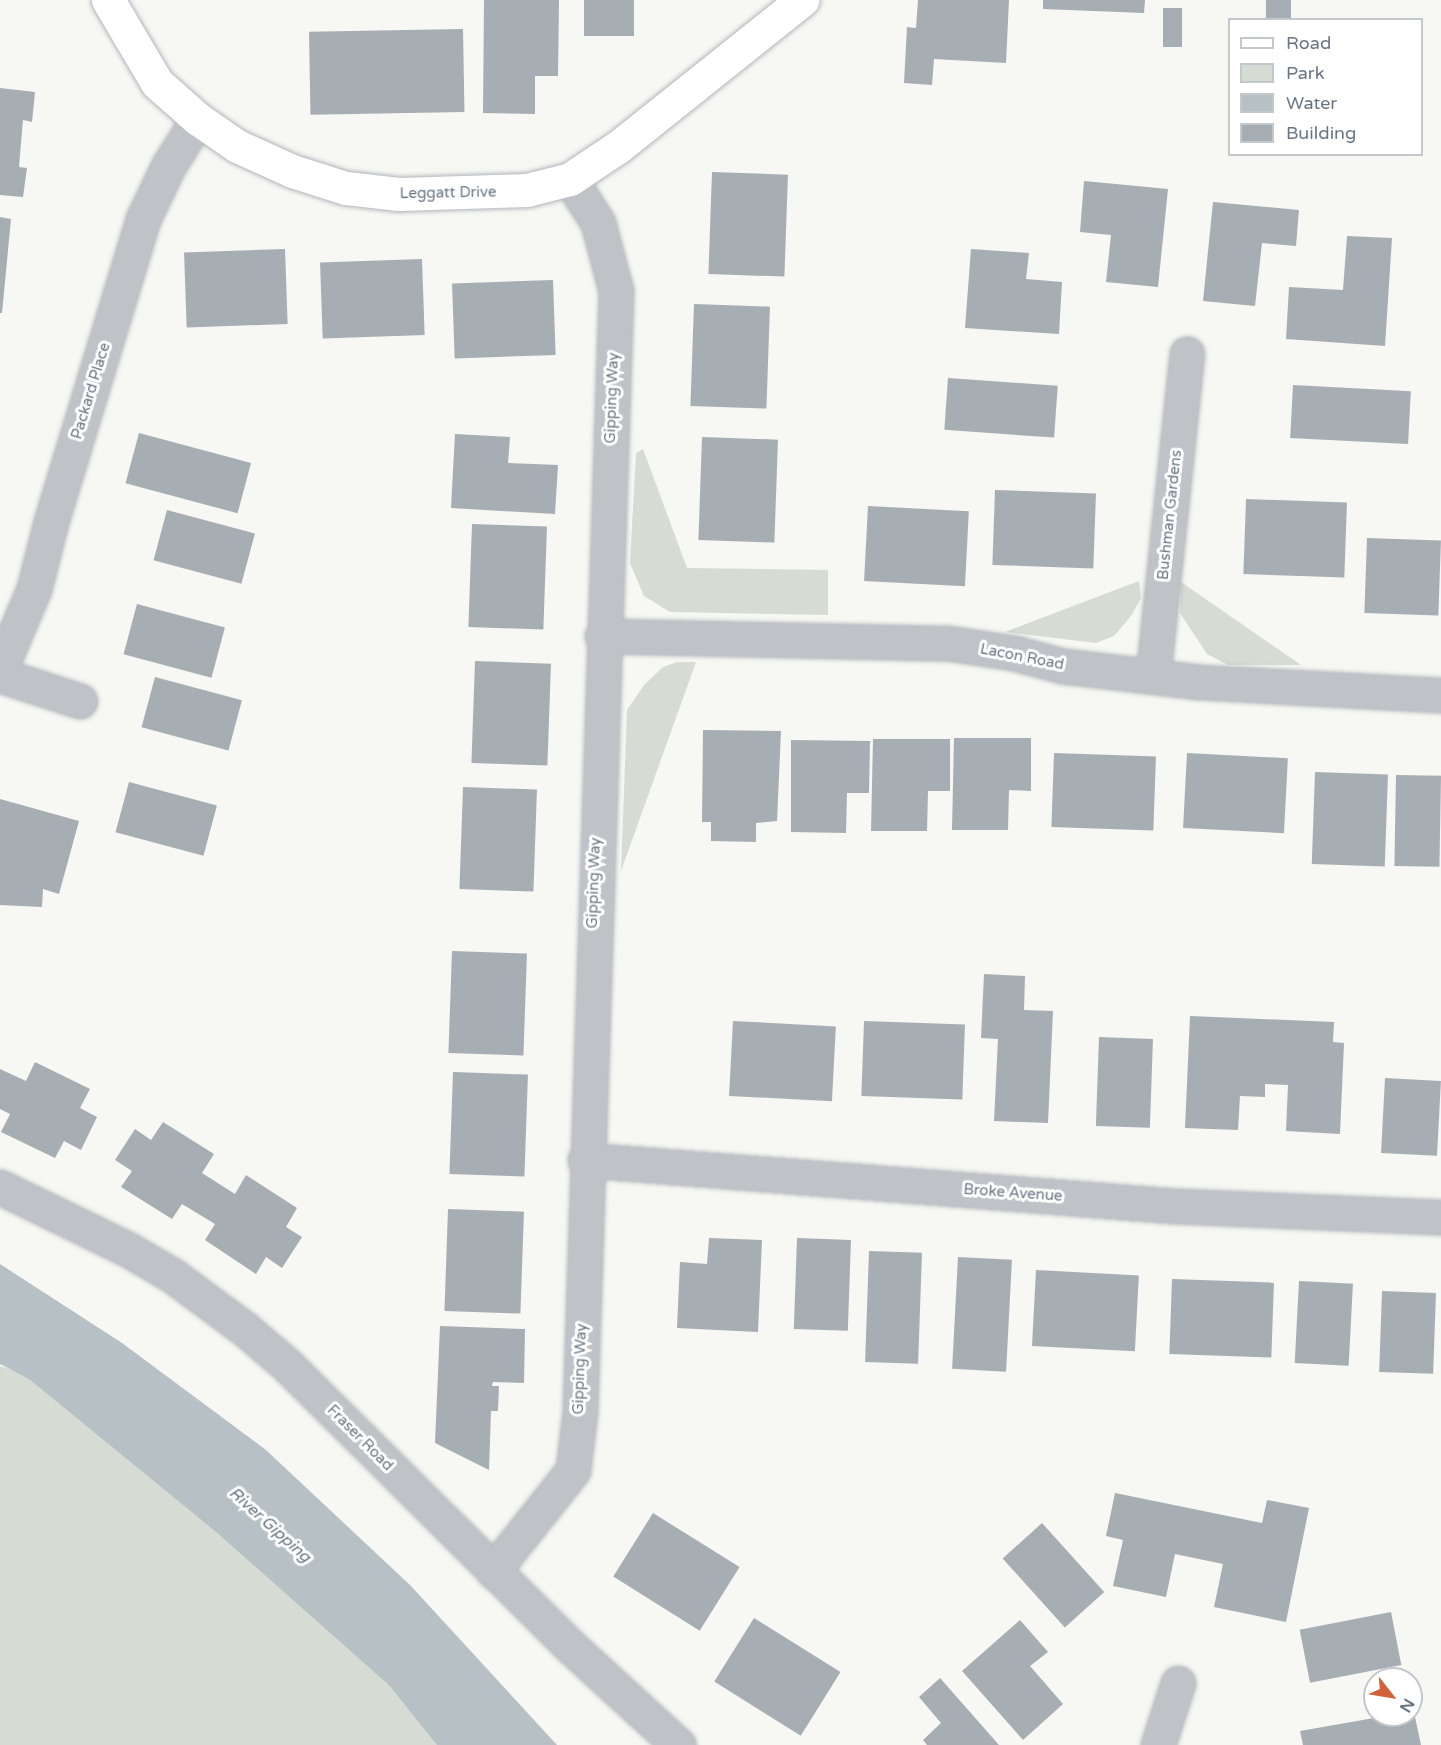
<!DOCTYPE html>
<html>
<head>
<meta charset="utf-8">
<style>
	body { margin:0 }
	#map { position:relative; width:1441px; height:1745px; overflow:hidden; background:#f7f7f4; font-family:"Varela Round",sans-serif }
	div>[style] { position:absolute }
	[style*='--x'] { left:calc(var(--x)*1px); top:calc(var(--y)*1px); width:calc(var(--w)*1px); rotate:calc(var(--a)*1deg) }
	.green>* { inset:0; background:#d6dbd4 }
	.water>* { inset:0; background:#b7c1c5 }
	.building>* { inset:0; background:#a6adb3; transform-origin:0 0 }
	.roads { filter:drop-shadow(0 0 2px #b1b6ba) drop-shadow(0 0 2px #b1b6ba) }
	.street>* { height:33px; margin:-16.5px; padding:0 16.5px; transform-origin:16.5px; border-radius:16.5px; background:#bfc2c6 }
	.secondary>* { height:33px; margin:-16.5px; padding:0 16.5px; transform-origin:16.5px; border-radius:16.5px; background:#fff }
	span { translate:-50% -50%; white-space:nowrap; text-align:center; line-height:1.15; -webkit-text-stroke:6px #fff; paint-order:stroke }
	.street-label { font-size:15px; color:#697682 }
	.water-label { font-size:16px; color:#65777e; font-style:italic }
	.legend { position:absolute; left:1228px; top:18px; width:195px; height:138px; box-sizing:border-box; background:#fff; border:2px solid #c3c8cd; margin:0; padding:8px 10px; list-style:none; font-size:18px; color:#697682 }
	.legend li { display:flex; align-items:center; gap:12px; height:30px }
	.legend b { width:30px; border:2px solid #c3c8cd }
	.north { position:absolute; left:1363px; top:1667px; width:60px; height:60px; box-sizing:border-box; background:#fff; border:2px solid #c3c8cd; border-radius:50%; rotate:121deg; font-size:16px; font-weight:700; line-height:24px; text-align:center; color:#697682 }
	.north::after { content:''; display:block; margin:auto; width:21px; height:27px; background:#d0613b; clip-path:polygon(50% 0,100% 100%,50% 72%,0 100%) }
</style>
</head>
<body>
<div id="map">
	<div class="green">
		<div style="clip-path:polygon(643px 449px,687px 568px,828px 570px,828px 615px,670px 612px,644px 596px,630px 563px,636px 453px)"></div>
		<div style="clip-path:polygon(1139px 581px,1141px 598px,1131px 616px,1114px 636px,1096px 643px,1005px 632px)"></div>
		<div style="clip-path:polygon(1181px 582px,1301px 665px,1228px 665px,1207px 654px,1180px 613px)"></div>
		<div style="clip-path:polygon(677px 662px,696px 662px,621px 871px,627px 710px,644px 685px,663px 667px)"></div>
		<div style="clip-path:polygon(0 1366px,112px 1403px,493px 1745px,0 1745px)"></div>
	</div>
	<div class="water">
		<div style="clip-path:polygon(0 1264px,122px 1343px,266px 1450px,410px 1585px,557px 1745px,437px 1745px,389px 1685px,215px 1531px,29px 1379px,0 1364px)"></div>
	</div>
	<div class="building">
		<div style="clip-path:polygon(484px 0,559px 0,558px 76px,535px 76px,535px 114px,483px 113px)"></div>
		<div style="left:584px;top:0;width:50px;height:36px"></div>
		<div style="clip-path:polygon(918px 0,1009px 0,1006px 63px,934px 59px,932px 85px,904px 83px,907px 27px,916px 28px)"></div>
		<div style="clip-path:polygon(1043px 0,1145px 0,1144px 13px,1043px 9px)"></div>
		<div style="left:1266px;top:0;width:25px;height:20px"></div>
		<div style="left:1163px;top:8px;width:19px;height:39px"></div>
		<div style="left:463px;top:29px;width:83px;height:154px;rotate:89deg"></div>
		<div style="clip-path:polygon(0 88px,35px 92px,32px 122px,23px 120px,21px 143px,19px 167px,27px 168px,23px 197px,0 195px)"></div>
		<div style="left:712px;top:172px;width:76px;height:102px;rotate:2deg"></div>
		<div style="clip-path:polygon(1084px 181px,1168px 189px,1158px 287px,1106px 282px,1111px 235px,1080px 232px)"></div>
		<div style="clip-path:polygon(1213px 202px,1299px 210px,1296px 246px,1262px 243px,1255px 306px,1203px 301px)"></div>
		<div style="clip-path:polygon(0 217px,11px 219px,2px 313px,0 313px)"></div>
		<div style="clip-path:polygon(1347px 236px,1392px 238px,1385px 346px,1286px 339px,1289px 287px,1343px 290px)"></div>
		<div style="left:285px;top:249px;width:75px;height:101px;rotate:88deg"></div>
		<div style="clip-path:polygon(971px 249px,1029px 253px,1026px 279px,1062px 282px,1059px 334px,965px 328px)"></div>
		<div style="left:422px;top:259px;width:76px;height:102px;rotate:88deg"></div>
		<div style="left:553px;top:280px;width:75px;height:101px;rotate:88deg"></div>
		<div style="left:694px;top:304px;width:76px;height:102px;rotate:2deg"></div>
		<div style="left:948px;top:378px;width:110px;height:52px;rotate:4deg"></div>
		<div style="left:1293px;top:385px;width:118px;height:53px;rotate:3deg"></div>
		<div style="left:139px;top:433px;width:116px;height:52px;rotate:15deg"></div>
		<div style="clip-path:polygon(455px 434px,510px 437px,508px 463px,558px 465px,555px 514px,451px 508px)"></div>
		<div style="left:702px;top:437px;width:76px;height:103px;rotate:2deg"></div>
		<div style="left:995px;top:490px;width:101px;height:75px;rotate:2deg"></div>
		<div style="left:1246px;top:499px;width:101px;height:75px;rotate:2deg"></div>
		<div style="left:868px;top:506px;width:101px;height:75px;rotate:3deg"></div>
		<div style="left:167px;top:510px;width:91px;height:52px;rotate:15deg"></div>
		<div style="left:472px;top:524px;width:75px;height:103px;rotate:2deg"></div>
		<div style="left:1367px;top:538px;width:74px;height:75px;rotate:2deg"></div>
		<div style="left:137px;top:604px;width:91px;height:52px;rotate:15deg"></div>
		<div style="left:475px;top:661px;width:76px;height:102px;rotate:2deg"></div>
		<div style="left:155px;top:677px;width:90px;height:52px;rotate:15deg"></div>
		<div style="clip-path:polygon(703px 730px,781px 731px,777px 821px,756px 823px,756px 842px,711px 841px,711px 822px,702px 822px)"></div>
		<div style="clip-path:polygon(954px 738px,1031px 738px,1031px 791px,1009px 790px,1008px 830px,952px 830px)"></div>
		<div style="clip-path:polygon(873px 739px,950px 739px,950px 791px,928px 791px,927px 831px,871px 831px)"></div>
		<div style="clip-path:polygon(791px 740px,870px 741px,869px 793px,847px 793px,846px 833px,791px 832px)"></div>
		<div style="left:1054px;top:753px;width:102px;height:74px;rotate:2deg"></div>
		<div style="left:1187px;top:753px;width:101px;height:75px;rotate:3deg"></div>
		<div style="left:1315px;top:772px;width:73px;height:92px;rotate:2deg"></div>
		<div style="left:1396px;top:775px;width:45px;height:91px;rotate:1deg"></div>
		<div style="left:129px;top:782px;width:91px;height:52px;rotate:15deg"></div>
		<div style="left:463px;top:787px;width:74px;height:102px;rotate:2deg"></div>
		<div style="clip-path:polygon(0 799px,79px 821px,59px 894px,43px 889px,42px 907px,0 905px)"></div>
		<div style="left:452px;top:951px;width:75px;height:102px;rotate:2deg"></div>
		<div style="clip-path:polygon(984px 974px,1025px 976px,1024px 1010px,1053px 1011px,1048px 1123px,994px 1121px,998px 1039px,981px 1038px)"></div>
		<div style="clip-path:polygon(1190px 1016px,1334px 1022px,1333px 1042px,1344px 1043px,1340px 1134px,1286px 1131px,1288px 1085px,1265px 1084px,1265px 1097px,1240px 1096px,1238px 1130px,1185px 1128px)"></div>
		<div style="left:733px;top:1021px;width:103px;height:75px;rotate:3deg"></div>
		<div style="left:864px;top:1021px;width:101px;height:75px;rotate:2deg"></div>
		<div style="left:1099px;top:1037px;width:54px;height:89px;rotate:2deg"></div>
		<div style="clip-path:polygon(35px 1062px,90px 1089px,80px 1108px,97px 1117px,81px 1150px,64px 1141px,55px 1158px,1px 1132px,10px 1114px,0 1109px,0 1069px,26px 1081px)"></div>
		<div style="left:453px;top:1072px;width:75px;height:102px;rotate:2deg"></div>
		<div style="left:1385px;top:1078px;width:56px;height:75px;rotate:3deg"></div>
		<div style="clip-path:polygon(163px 1122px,214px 1154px,202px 1173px,235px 1194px,246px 1175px,297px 1208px,286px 1227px,302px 1237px,282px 1268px,266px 1257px,256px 1274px,205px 1240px,215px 1224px,182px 1204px,172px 1219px,121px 1187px,132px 1171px,115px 1160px,135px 1129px,151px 1140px)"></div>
		<div style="left:448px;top:1209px;width:76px;height:102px;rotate:2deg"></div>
		<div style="clip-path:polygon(709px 1238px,762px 1240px,758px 1332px,677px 1328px,680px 1262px,707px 1264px)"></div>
		<div style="left:797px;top:1238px;width:54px;height:91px;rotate:2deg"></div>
		<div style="left:869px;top:1251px;width:53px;height:111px;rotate:2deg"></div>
		<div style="left:958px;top:1257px;width:54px;height:112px;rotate:3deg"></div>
		<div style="left:1036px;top:1270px;width:103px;height:76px;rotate:3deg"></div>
		<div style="left:1172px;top:1279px;width:102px;height:75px;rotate:2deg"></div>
		<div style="left:1299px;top:1281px;width:54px;height:82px;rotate:3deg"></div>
		<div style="left:1382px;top:1291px;width:54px;height:81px;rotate:2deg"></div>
		<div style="clip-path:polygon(440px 1326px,525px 1329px,524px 1383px,493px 1382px,492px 1386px,499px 1386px,498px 1411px,491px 1411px,489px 1470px,435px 1443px)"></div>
		<div style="clip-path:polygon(1115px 1493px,1262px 1523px,1267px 1500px,1309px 1508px,1286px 1622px,1214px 1607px,1223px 1564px,1175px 1554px,1166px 1597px,1113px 1586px,1123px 1540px,1106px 1536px)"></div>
		<div style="left:653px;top:1513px;width:102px;height:75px;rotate:32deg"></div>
		<div style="left:1042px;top:1523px;width:93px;height:53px;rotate:48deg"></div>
		<div style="left:1391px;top:1612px;width:54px;height:93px;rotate:79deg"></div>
		<div style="left:754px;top:1618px;width:102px;height:75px;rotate:32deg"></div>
		<div style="clip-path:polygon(1020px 1620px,1048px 1652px,1030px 1666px,1063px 1704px,1023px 1740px,962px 1671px)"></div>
		<div style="clip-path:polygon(940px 1678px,999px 1745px,927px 1745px,923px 1740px,941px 1723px,919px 1697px)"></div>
		<div style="clip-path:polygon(1391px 1715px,1392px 1721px,1415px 1717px,1421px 1745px,1303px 1745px,1300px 1731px)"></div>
	</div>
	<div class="roads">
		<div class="street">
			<div style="--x:602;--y:636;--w:345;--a:1.2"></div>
			<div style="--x:947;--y:643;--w:68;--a:8.5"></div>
			<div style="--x:1014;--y:653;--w:51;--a:14.9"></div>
			<div style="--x:1063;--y:666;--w:138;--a:6.7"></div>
			<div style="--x:1200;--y:682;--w:241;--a:3.1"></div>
			<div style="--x:0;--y:669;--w:87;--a:-67"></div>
			<div style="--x:34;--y:589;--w:69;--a:-75.8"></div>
			<div style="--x:51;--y:522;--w:317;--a:-73.1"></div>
			<div style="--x:143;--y:219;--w:60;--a:-64.3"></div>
			<div style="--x:169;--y:165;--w:54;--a:-57.8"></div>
			<div style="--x:0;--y:675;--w:84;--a:18"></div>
			<div style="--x:1153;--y:676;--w:324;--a:-84"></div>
			<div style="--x:585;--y:1160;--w:592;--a:4.46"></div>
			<div style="--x:1175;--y:1206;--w:266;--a:2.4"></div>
			<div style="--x:0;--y:1187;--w:144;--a:26"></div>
			<div style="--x:129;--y:1250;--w:50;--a:30.2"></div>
			<div style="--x:172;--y:1275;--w:92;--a:36.6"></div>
			<div style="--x:246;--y:1330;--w:54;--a:40.5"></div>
			<div style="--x:287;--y:1365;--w:399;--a:44.8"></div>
			<div style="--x:570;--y:1646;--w:147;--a:42.5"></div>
			<div style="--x:493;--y:1571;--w:129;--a:-51.6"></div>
			<div style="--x:573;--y:1470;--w:59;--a:-83.2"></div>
			<div style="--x:580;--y:1411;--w:1121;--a:-88.16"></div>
			<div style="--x:616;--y:291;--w:70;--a:-104.8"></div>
			<div style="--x:598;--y:223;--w:52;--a:-122.5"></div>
			<div style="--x:1158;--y:1745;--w:65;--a:-72.1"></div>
		</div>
		<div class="secondary">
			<div style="--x:108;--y:0;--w:96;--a:59.4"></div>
			<div style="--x:157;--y:83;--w:55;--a:41.3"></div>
			<div style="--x:198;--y:119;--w:47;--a:34.7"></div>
			<div style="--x:237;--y:146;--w:60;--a:24.4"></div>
			<div style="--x:292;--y:171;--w:57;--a:17.5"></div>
			<div style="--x:346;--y:188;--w:53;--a:6.5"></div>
			<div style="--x:399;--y:194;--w:128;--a:-1.8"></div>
			<div style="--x:527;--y:190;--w:44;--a:-14.3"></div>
			<div style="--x:570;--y:179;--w:58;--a:-33.7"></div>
			<div style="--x:618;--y:147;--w:236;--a:-38.6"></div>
		</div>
	</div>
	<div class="street-label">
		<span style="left:448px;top:193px;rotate:-1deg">Leggatt Drive</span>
		<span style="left:91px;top:391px;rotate:-73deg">Packard Place</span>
		<span style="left:612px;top:398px;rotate:-88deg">Gipping Way</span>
		<span style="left:1170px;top:515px;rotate:-84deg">Bushman Gardens</span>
		<span style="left:1022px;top:657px;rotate:11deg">Lacon Road</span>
		<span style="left:594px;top:883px;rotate:-88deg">Gipping Way</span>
		<span style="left:1013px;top:1193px;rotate:4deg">Broke Avenue</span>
		<span style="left:580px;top:1369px;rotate:-88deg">Gipping Way</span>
		<span style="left:360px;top:1438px;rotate:45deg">Fraser Road</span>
	</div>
	<div class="water-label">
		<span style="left:270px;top:1525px;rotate:42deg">River Gipping</span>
	</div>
	<ul class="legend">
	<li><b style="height:8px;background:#fff"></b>Road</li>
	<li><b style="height:16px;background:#d6dbd4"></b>Park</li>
	<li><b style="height:16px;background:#b7c1c5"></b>Water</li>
	<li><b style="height:16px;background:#a6adb3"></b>Building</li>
	</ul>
	<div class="north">N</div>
</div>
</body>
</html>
